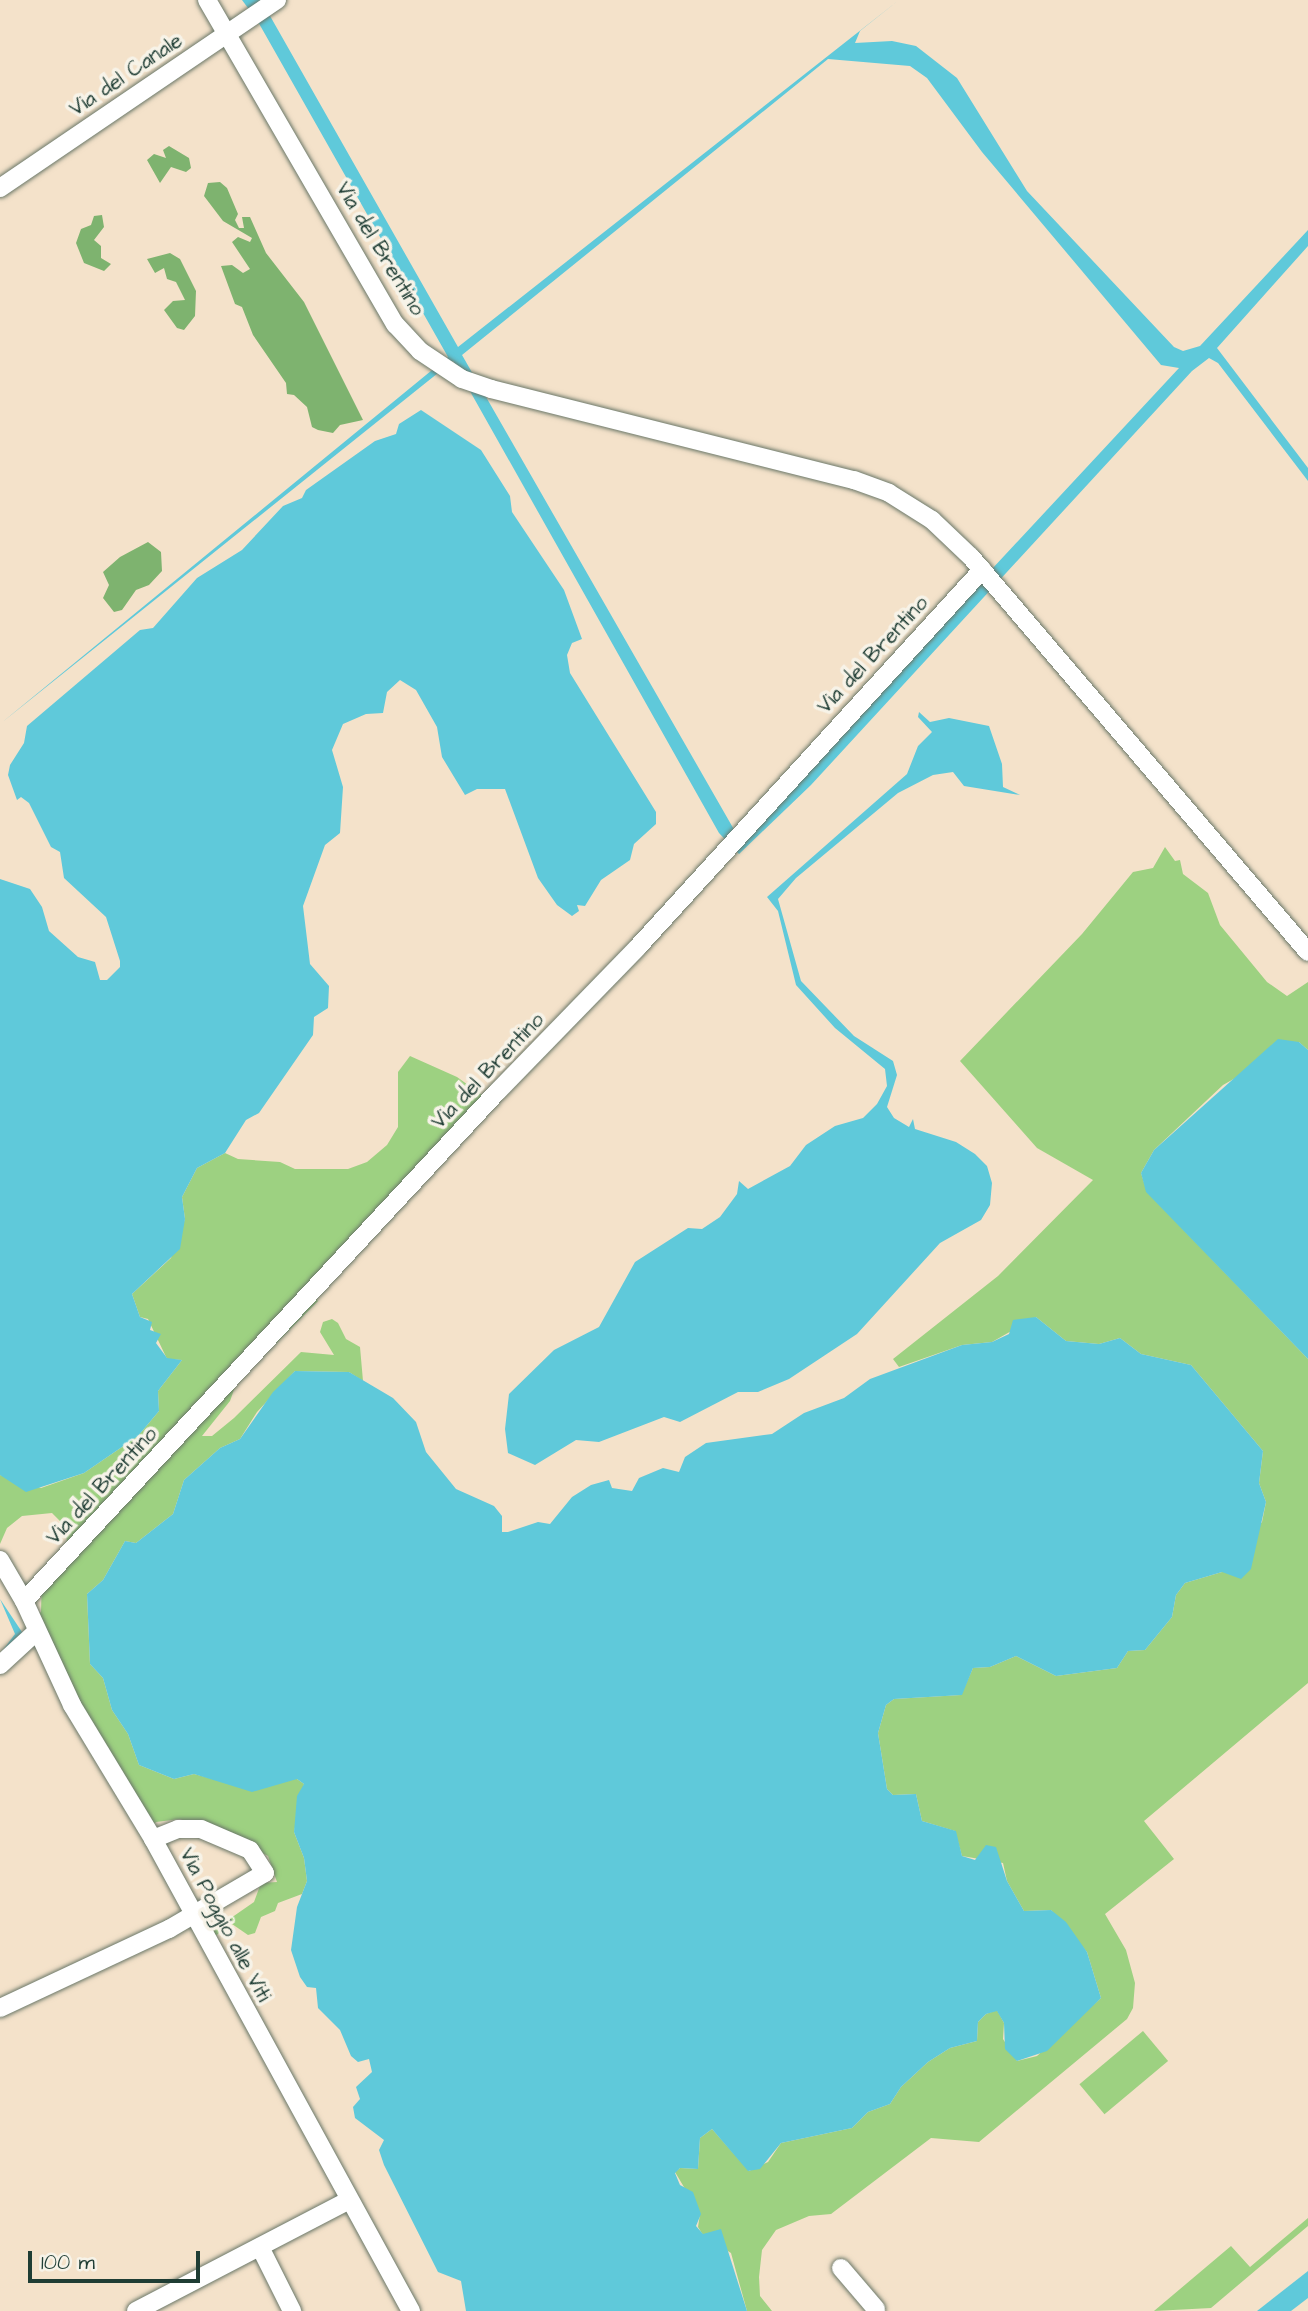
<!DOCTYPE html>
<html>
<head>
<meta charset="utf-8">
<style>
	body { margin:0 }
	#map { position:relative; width:1308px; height:2311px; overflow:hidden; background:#f4e2ca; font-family:"Architects Daughter",sans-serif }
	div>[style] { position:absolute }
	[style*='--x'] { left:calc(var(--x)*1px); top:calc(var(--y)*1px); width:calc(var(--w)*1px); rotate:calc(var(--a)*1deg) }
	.green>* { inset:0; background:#9dd181; transform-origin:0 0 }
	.forest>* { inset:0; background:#7eb36f }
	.water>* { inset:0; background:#5fc9da }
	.roads { filter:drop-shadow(0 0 2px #6a7768) drop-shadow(0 0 2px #6a7768) }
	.minor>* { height:18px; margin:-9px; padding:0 9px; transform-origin:9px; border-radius:9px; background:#fff }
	span { translate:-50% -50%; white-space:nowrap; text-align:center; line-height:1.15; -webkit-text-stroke:7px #f7f3e8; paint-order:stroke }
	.street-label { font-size:21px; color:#1f3d34 }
	.scale { position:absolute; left:28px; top:2251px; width:172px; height:32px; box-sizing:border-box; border:4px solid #1f3d34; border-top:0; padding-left:9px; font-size:21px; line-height:24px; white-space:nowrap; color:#1f3d34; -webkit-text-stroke:5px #f7f3e8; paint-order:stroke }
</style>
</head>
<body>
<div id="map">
	<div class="green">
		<div style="clip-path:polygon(1165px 847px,1175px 861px,1180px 860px,1183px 874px,1208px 893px,1220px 925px,1267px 982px,1287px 996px,1308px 982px,1308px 1050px,1299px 1042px,1223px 1085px,1154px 1150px,1141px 1173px,1147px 1192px,1308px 1359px,1308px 1683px,1144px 1821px,1174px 1859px,1105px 1914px,1126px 1950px,1135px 1983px,1133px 2008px,1127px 2019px,979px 2142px,931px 2138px,831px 2214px,809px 2216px,776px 2230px,762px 2250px,759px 2277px,760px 2296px,772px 2311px,747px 2311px,731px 2253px,703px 2235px,698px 2227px,700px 2214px,675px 2172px,680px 2168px,698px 2169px,700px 2138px,712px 2129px,749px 2171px,768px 2162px,781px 2143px,852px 2128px,868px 2112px,890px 2104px,901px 2087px,928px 2062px,950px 2048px,977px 2041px,978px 2022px,986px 2014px,997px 2010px,1004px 2023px,1003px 2039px,1017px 2061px,1037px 2056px,1101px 1998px,1087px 1952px,1051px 1910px,1024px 1911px,1007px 1881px,1003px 1863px,962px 1856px,955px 1831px,922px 1821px,916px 1794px,893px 1795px,887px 1789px,878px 1733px,886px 1705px,894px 1699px,961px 1695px,973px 1668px,990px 1667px,1016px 1656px,1056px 1676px,1117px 1668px,1128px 1651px,1145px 1650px,1172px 1617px,1176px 1595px,1185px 1583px,1222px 1572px,1262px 1522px,1266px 1502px,1259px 1483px,1263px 1451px,1191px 1365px,1141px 1354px,1120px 1338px,1099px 1344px,1066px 1341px,1036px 1317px,992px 1342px,962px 1345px,899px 1367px,893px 1359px,998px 1276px,1093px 1180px,1037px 1148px,960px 1061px,1082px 934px,1133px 872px,1153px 868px)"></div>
		<div style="clip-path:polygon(410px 1056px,457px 1077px,489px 1100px,312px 1295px,318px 1301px,236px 1384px,230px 1401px,202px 1436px,212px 1436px,234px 1418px,301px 1352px,334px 1355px,320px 1332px,323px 1322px,332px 1319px,338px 1323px,346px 1339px,360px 1347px,363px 1381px,349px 1372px,295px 1371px,257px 1412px,240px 1439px,220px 1448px,184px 1480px,173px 1514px,136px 1543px,125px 1541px,103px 1580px,87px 1594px,90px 1664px,103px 1678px,112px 1710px,128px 1734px,139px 1765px,174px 1779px,194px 1774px,213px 1779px,297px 1779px,304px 1784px,294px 1832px,304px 1858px,307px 1881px,302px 1894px,278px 1903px,275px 1911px,261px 1917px,255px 1933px,248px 1935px,232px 1924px,208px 1941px,205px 1936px,254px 1902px,261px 1883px,277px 1882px,268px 1856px,202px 1820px,192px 1824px,180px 1819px,156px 1822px,148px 1830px,31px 1618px,41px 1612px,42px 1576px,67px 1541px,64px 1525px,52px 1513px,22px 1516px,7px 1528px,0 1544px,0 1475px,41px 1488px,84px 1473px,138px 1436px,159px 1411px,158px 1391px,182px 1360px,167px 1359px,148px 1319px,140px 1317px,132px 1294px,171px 1258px,185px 1219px,182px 1197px,197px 1168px,225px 1153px,238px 1159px,280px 1162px,295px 1169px,348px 1169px,367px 1162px,387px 1145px,398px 1127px,398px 1072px)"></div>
		<div style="left:1143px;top:2031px;width:39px;height:83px;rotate:50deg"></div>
		<div style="clip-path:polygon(1308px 2218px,1308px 2226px,1211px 2308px,1154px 2311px,1231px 2246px,1250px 2267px)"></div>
	</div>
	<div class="forest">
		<div style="clip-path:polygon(169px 146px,189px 158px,191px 168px,186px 172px,171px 167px,160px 183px,147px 160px,154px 154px,166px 158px,163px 150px)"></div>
		<div style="clip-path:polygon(208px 183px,220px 182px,227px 188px,238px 214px,235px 220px,239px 228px,244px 228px,242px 217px,250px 217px,266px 253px,304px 302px,363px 420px,340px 425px,333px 433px,318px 430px,312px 427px,307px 407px,294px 395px,287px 394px,286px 383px,253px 335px,242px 307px,235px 304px,221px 266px,232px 265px,243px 273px,250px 269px,232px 242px,238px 237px,250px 242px,252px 238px,223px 221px,204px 196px)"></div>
		<div style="clip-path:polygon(102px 215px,104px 227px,94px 240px,101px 246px,101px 258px,111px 264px,104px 271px,84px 263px,76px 243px,81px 229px,91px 225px,94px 216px)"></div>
		<div style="clip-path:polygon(170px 253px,180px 259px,196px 291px,195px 316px,184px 330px,177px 328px,164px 310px,173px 301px,185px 300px,176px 282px,167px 279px,164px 268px,155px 273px,147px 259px)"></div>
		<div style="clip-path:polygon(148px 542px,161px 552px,162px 571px,149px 585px,136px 590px,122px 610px,114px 612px,103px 598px,109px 585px,103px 572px,120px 557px)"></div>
	</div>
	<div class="water">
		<div style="clip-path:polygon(evenodd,242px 0,261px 0,458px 347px,899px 0,860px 31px,855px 43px,892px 41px,916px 46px,957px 78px,1027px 191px,1174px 347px,1183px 351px,1200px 346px,1308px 230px,1308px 246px,1217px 348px,1308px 468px,1308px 481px,1218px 363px,1209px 358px,1192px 371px,811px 785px,739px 854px,719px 833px,453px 361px,0 724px,448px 357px,257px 20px,242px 0,828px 59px,910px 66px,927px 78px,982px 152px,1161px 365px,1179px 368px,740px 840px,462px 355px,828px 59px)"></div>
		<div style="clip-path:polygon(421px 410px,481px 450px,510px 496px,512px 512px,564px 590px,582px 639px,572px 643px,567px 655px,570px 673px,656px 812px,656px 824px,634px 844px,630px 860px,601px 880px,585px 906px,577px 905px,579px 911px,572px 916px,557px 905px,538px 878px,505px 789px,477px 789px,465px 795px,442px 757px,437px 727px,416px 690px,400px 680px,387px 692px,383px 713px,366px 714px,343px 724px,332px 750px,343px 787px,340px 833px,325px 845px,303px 906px,310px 964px,329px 986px,328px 1008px,314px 1017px,313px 1035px,259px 1113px,246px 1120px,225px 1153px,197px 1168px,182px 1197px,185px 1219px,180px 1249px,132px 1294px,140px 1317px,152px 1322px,150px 1330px,161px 1334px,156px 1343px,167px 1358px,182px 1360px,158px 1391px,159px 1411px,138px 1436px,84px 1473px,26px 1492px,0 1475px,0 879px,30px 889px,42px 907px,49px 931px,78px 957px,95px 962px,100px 980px,107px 980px,120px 967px,120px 961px,106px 917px,64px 878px,60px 852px,51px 847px,29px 803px,21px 797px,17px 800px,8px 775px,10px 765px,24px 743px,27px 726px,140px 630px,153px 628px,197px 578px,242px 550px,283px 506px,302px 498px,306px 490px,375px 441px,396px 434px,399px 424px)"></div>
		<div style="clip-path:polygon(919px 712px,930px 722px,949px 718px,989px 726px,1002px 764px,1003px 787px,1020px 795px,964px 786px,953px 772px,933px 775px,898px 793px,796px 878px,778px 899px,801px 981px,854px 1036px,893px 1061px,897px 1075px,887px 1107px,894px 1118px,909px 1127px,913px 1119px,915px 1129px,956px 1142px,975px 1154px,987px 1166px,992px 1183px,990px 1205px,981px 1220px,940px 1243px,857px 1334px,789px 1379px,758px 1392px,738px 1392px,680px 1422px,664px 1417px,599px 1442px,576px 1440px,535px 1465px,508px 1453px,505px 1429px,509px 1394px,554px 1350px,599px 1327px,635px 1262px,688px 1228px,702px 1229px,720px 1217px,737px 1194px,739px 1181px,748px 1189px,790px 1166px,806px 1145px,835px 1126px,863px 1118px,877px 1104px,887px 1086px,885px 1069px,835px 1028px,796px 985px,778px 911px,767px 897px,907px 774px,918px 746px,932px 732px,918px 717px)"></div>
		<div style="clip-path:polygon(1278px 1039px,1299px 1042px,1308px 1050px,1308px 1359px,1146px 1192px,1141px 1173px,1154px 1150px)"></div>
		<div style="clip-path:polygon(1036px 1317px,1066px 1341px,1099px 1344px,1120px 1338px,1141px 1354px,1191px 1365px,1263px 1451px,1259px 1483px,1266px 1502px,1251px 1569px,1241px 1579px,1222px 1572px,1185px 1583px,1176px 1595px,1172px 1617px,1145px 1650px,1128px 1651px,1117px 1668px,1056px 1676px,1016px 1656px,990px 1667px,973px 1668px,962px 1695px,894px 1699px,886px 1705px,878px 1733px,887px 1789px,893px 1795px,916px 1794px,922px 1821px,956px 1831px,962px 1856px,975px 1860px,986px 1845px,996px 1847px,1007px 1881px,1024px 1911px,1051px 1910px,1066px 1922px,1087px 1952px,1101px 1998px,1047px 2051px,1017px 2061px,1005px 2049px,1004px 2023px,997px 2011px,986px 2014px,978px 2022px,977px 2041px,950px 2048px,928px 2062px,901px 2087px,890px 2104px,868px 2112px,852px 2128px,781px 2143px,760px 2169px,748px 2171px,712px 2129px,700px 2138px,698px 2169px,680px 2168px,675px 2173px,680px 2185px,693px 2192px,701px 2214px,696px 2226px,703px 2234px,721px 2229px,747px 2311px,466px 2311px,461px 2281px,438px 2272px,384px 2165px,379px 2150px,384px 2140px,355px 2118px,353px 2107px,360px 2099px,356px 2087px,372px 2072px,369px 2059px,358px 2062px,351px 2056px,340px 2030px,318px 2008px,316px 1988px,307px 1987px,300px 1977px,291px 1950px,297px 1907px,307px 1881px,304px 1858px,294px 1832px,297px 1796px,304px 1784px,297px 1779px,252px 1792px,194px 1774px,174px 1779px,139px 1765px,128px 1734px,112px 1710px,103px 1678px,90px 1664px,87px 1594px,103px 1580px,125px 1541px,136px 1543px,173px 1514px,184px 1480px,220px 1448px,240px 1439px,273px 1392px,295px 1371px,349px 1372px,393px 1398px,416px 1422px,426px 1452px,456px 1489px,494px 1506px,502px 1516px,502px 1532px,508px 1532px,538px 1522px,550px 1524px,572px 1497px,591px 1485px,609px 1480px,612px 1488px,632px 1491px,639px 1478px,663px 1468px,679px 1472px,685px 1457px,706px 1443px,772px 1434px,804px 1413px,844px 1398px,870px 1379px,962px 1345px,992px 1342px,1009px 1334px,1013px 1320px)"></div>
		<div style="clip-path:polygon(0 1599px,24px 1635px,0 1654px,15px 1634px)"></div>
		<div style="clip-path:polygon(1308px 2271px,1308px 2298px,1291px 2311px,1257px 2311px)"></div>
	</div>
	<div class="roads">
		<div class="minor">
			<div style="--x:207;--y:0;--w:375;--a:59.9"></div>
			<div style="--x:395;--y:324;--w:37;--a:47"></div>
			<div style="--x:420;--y:351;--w:50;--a:33.7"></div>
			<div style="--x:462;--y:379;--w:31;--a:19"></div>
			<div style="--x:491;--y:389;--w:374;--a:14.1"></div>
			<div style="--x:854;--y:480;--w:37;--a:20"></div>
			<div style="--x:889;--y:493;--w:51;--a:32.1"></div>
			<div style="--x:932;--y:520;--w:54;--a:43.5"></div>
			<div style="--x:971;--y:557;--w:519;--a:49.53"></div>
			<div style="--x:0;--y:188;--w:335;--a:-34.2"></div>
			<div style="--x:0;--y:1560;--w:48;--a:59.7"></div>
			<div style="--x:24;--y:1601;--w:115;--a:65.2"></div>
			<div style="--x:72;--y:1705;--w:157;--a:58.8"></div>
			<div style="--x:153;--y:1839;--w:538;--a:61.34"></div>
			<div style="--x:24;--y:1601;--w:696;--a:-47.1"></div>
			<div style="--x:498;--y:1091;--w:199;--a:-45.8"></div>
			<div style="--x:637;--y:948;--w:512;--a:-47.61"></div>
			<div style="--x:0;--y:1665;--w:49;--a:-42.5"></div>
			<div style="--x:0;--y:2008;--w:187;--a:-25.1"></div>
			<div style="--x:169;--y:1929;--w:111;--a:-30.3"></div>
			<div style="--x:265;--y:1873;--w:27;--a:-123"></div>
			<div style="--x:250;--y:1850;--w:53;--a:-156.8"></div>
			<div style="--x:201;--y:1829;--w:23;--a:180"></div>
			<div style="--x:178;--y:1829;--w:27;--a:158"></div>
			<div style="--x:260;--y:2247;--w:72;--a:63.4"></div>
			<div style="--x:841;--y:2268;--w:54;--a:49.5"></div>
			<div style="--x:136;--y:2311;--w:240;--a:-27.5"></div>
		</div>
	</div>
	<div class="street-label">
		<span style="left:126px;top:75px;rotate:-34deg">Via del Canale</span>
		<span style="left:380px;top:249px;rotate:59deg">Via del Brentino</span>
		<span style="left:873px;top:655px;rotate:-47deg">Via del Brentino</span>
		<span style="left:488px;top:1071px;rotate:-46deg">Via del Brentino</span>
		<span style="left:102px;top:1486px;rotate:-47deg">Via del Brentino</span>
		<span style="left:225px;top:1925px;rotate:62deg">Via Poggio alle Viti</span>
	</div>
	<div class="scale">100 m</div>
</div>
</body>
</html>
